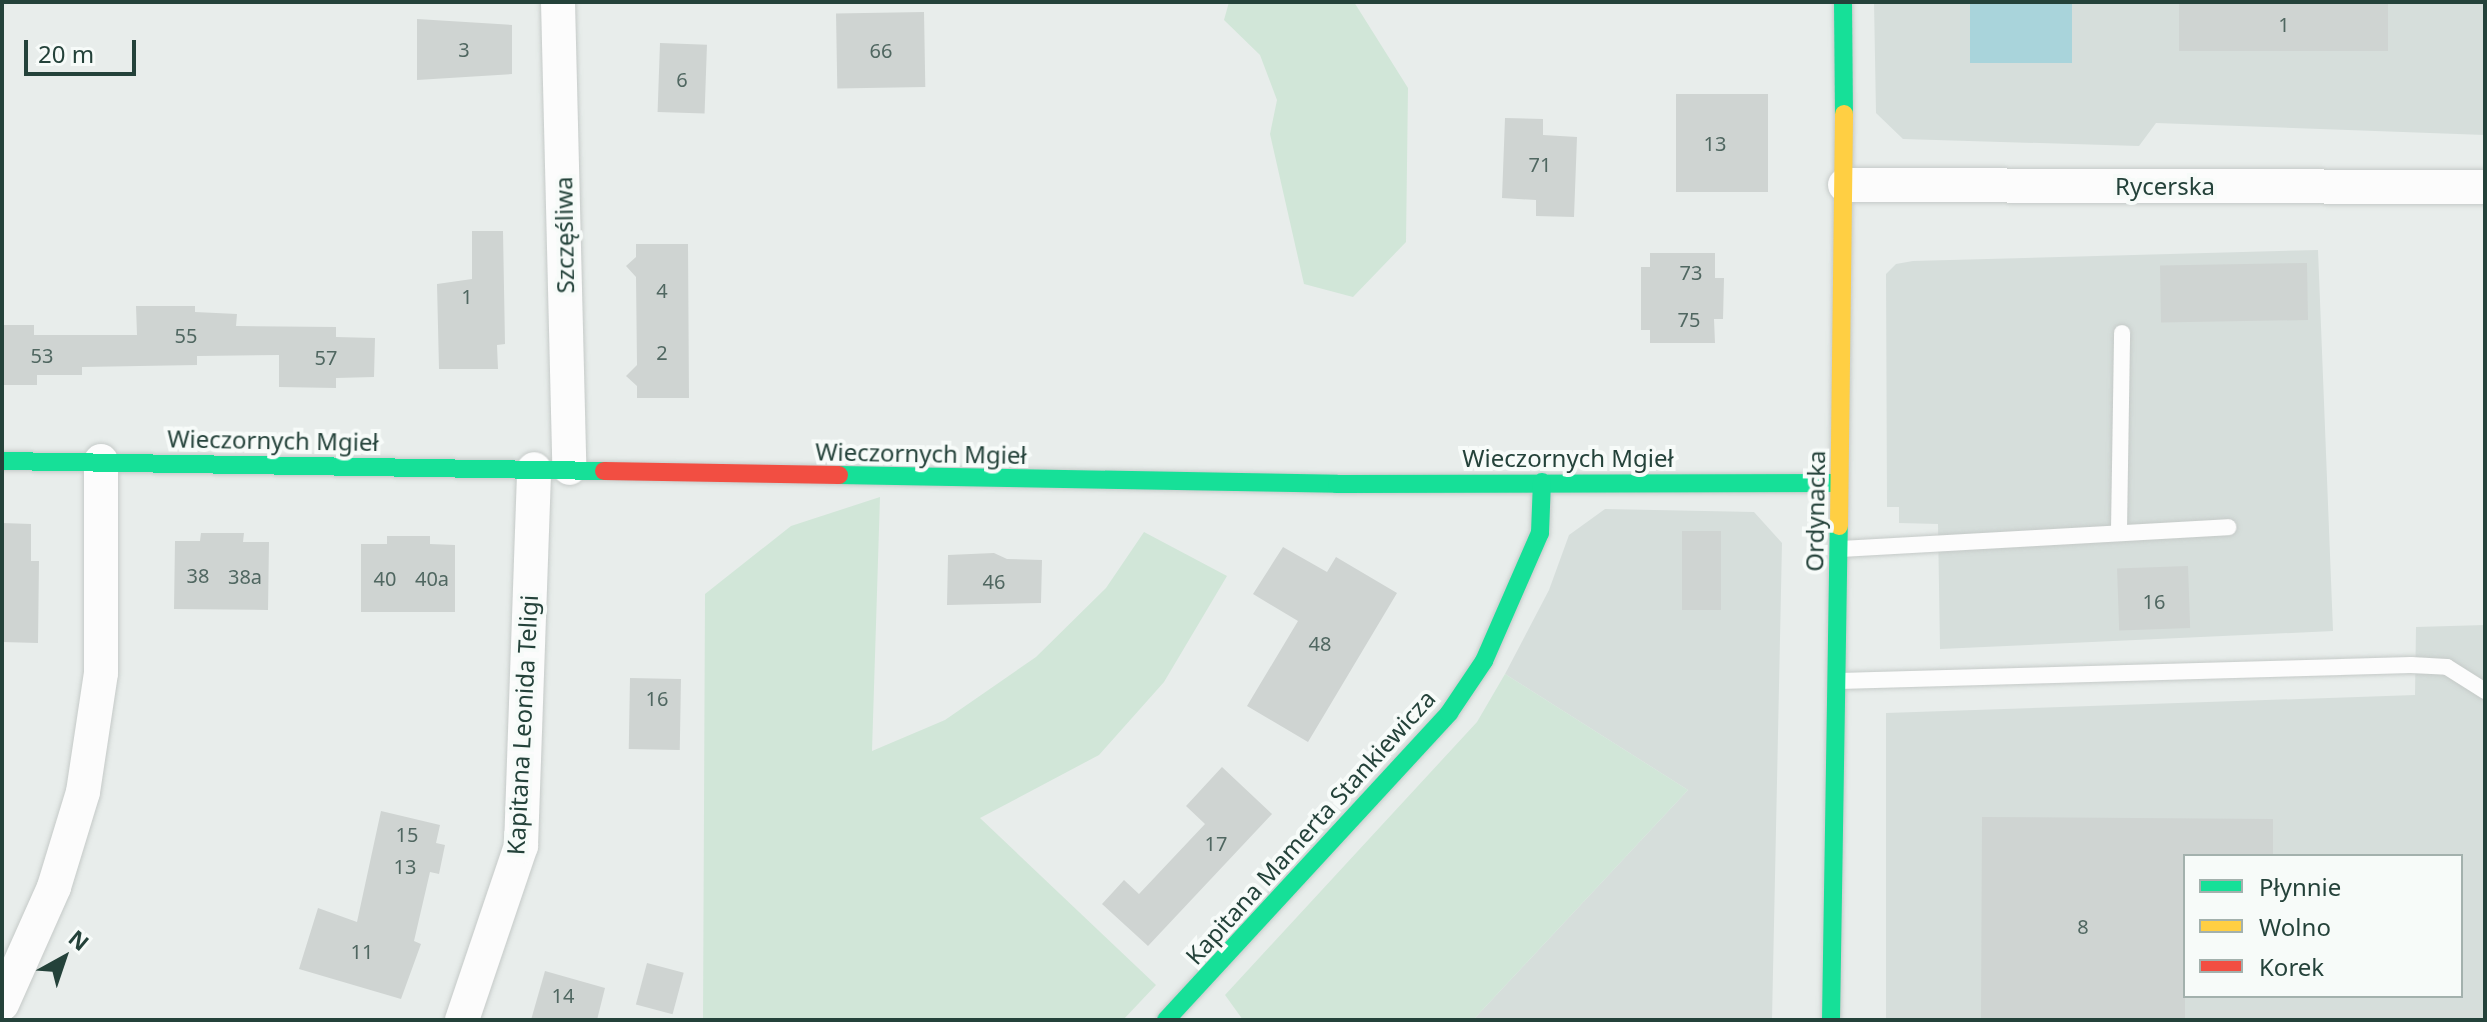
<!DOCTYPE html>
<html>
<head>
<meta charset="utf-8">
<style>
	body { margin:0 }
	#map { position:relative; width:2487px; height:1022px; overflow:hidden; background:#e8edeb; font-family:"Noto Sans",sans-serif }
	div>[style] { position:absolute }
	[style*='--x'] { left:calc(var(--x)*1px); top:calc(var(--y)*1px); width:calc(var(--w)*1px); rotate:calc(var(--a)*1deg) }
	.built>* { inset:0; background:#d6dedb }
	.green>* { inset:0; background:#d1e6d8 }
	.water>* { inset:0; background:#a9d4db; transform-origin:0 0 }
	.building>* { inset:0; background:#cfd4d2; transform-origin:0 0 }
	.roads { filter:drop-shadow(0 0 2px #c5cac8) drop-shadow(0 0 2px #c5cac8) }
	.lane>* { height:16px; margin:-8px; padding:0 8px; transform-origin:8px; border-radius:8px; background:#fcfcfc }
	.street>* { height:34px; margin:-17px; padding:0 17px; transform-origin:17px; border-radius:17px; background:#fcfcfc }
	.fast>* { height:18px; margin:-9px; padding:0 9px; transform-origin:9px; border-radius:9px; background:#16e098 }
	.slow>* { height:18px; margin:-9px; padding:0 9px; transform-origin:9px; border-radius:9px; background:#ffcf43 }
	.jam>* { height:18px; margin:-9px; padding:0 9px; transform-origin:9px; border-radius:9px; background:#f24e42 }
	span { translate:-50% -50%; white-space:nowrap; text-align:center; line-height:1.15; -webkit-text-stroke:8px #f7fbf9; paint-order:stroke }
	.number-label { font-size:20px; color:#506761 }
	.number-label span { -webkit-text-stroke-width:0 }
	.street-label { font-size:24px; color:#24423a }
	.frame { position:absolute; inset:0; border:4px solid #24423a; pointer-events:none }
	.legend { position:absolute; left:2183px; top:854px; width:280px; height:144px; box-sizing:border-box; background:#f7fbf9; border:2px solid #a3b1ad; margin:0; padding:10px 14px; list-style:none; font-size:24px; color:#24423a }
	.legend li { display:flex; align-items:center; gap:16px; height:40px }
	.legend b { width:40px; border:2px solid #a3b1ad }
	.north { position:absolute; left:24px; top:918px; width:80px; height:80px; -webkit-text-stroke:6px #f7fbf9; paint-order:stroke; rotate:40deg; font-size:22px; font-weight:700; line-height:32px; text-align:center; color:#24423a }
	.north::after { content:''; display:block; margin:auto; width:28px; height:36px; background:#24423a; clip-path:polygon(50% 0,100% 100%,50% 72%,0 100%) }
	.scale { position:absolute; left:24px; top:40px; width:112px; height:36px; box-sizing:border-box; border:4px solid #24423a; border-top:0; padding-left:10px; font-size:24px; line-height:28px; white-space:nowrap; color:#24423a; -webkit-text-stroke:6px #f7fbf9; paint-order:stroke }
</style>
</head>
<body>
<div id="map">
	<div class="built">
		<div style="clip-path:polygon(1874px 2px,2485px 2px,2485px 135px,2156px 123px,2139px 146px,1903px 139px,1876px 113px)"></div>
		<div style="clip-path:polygon(2318px 250px,2333px 631px,1940px 649px,1938px 524px,1899px 523px,1899px 507px,1887px 507px,1886px 274px,1896px 264px,1913px 261px)"></div>
		<div style="clip-path:polygon(1605px 509px,1754px 512px,1782px 543px,1772px 1020px,1473px 1020px,1688px 790px,1505px 674px,1549px 590px,1569px 535px)"></div>
		<div style="clip-path:polygon(evenodd,2485px 625px,2485px 1020px,1886px 1020px,1886px 713px,2415px 695px,2416px 627px,2485px 625px,2185px 856px,2461px 856px,2461px 996px,2185px 996px,2185px 856px)"></div>
	</div>
	<div class="green">
		<div style="clip-path:polygon(1229px 2px,1354px 2px,1408px 88px,1406px 242px,1353px 297px,1304px 284px,1270px 134px,1277px 100px,1260px 55px,1224px 20px)"></div>
		<div style="clip-path:polygon(880px 497px,872px 751px,945px 720px,1036px 657px,1106px 588px,1144px 532px,1227px 576px,1164px 682px,1099px 755px,980px 818px,1156px 985px,1123px 1020px,703px 1020px,705px 594px,791px 526px)"></div>
		<div style="clip-path:polygon(1505px 674px,1688px 790px,1473px 1020px,1243px 1020px,1225px 995px,1477px 722px)"></div>
	</div>
	<div class="water">
		<div style="left:1970px;top:2px;width:102px;height:61px"></div>
	</div>
	<div class="building">
		<div style="left:2179px;top:2px;width:209px;height:49px"></div>
		<div style="left:924px;top:12px;width:75px;height:88px;rotate:89deg"></div>
		<div style="clip-path:polygon(417px 19px,512px 25px,512px 74px,417px 80px)"></div>
		<div style="left:660px;top:43px;width:47px;height:69px;rotate:2deg"></div>
		<div style="left:1676px;top:94px;width:92px;height:98px"></div>
		<div style="clip-path:polygon(1505px 118px,1543px 119px,1543px 135px,1577px 137px,1574px 217px,1536px 216px,1536px 200px,1502px 198px)"></div>
		<div style="clip-path:polygon(472px 231px,503px 231px,505px 344px,497px 345px,498px 369px,439px 369px,437px 284px,472px 279px)"></div>
		<div style="clip-path:polygon(636px 244px,688px 244px,689px 398px,637px 398px,637px 386px,626px 376px,637px 365px,636px 277px,626px 266px,636px 257px)"></div>
		<div style="clip-path:polygon(1650px 253px,1715px 253px,1715px 278px,1724px 278px,1723px 319px,1714px 319px,1715px 343px,1650px 343px,1650px 330px,1641px 330px,1641px 267px,1650px 267px)"></div>
		<div style="left:2307px;top:263px;width:57px;height:147px;rotate:89deg"></div>
		<div style="clip-path:polygon(136px 306px,195px 306px,195px 312px,237px 314px,236px 326px,336px 327px,336px 337px,375px 338px,374px 377px,336px 378px,336px 388px,279px 387px,279px 355px,197px 356px,197px 365px,82px 367px,82px 375px,37px 375px,37px 385px,2px 385px,2px 325px,34px 325px,34px 335px,137px 335px)"></div>
		<div style="clip-path:polygon(2px 523px,31px 524px,31px 561px,39px 561px,38px 643px,2px 642px)"></div>
		<div style="left:1682px;top:531px;width:39px;height:79px"></div>
		<div style="clip-path:polygon(201px 533px,244px 533px,243px 542px,269px 542px,268px 610px,174px 609px,175px 541px,200px 541px)"></div>
		<div style="clip-path:polygon(387px 536px,430px 536px,430px 544px,455px 545px,455px 612px,361px 612px,361px 544px,387px 544px)"></div>
		<div style="clip-path:polygon(1283px 547px,1327px 572px,1336px 557px,1397px 593px,1308px 742px,1247px 706px,1298px 621px,1253px 594px)"></div>
		<div style="clip-path:polygon(994px 553px,1007px 559px,1042px 560px,1041px 603px,947px 605px,948px 555px)"></div>
		<div style="left:2188px;top:566px;width:62px;height:71px;rotate:88deg"></div>
		<div style="left:630px;top:678px;width:51px;height:71px;rotate:1deg"></div>
		<div style="clip-path:polygon(1222px 767px,1272px 814px,1148px 946px,1102px 904px,1124px 880px,1139px 894px,1205px 824px,1186px 806px)"></div>
		<div style="clip-path:polygon(381px 811px,440px 825px,436px 843px,445px 845px,439px 874px,430px 872px,414px 941px,421px 944px,401px 999px,299px 969px,318px 908px,357px 922px)"></div>
		<div style="clip-path:polygon(1982px 817px,2273px 819px,2273px 856px,2185px 856px,2185px 1020px,1981px 1020px)"></div>
		<div style="left:647px;top:963px;width:38px;height:43px;rotate:15deg"></div>
		<div style="clip-path:polygon(545px 971px,605px 988px,597px 1020px,531px 1020px)"></div>
	</div>
	<div class="roads">
		<div class="lane">
			<div style="--x:2119;--y:530;--w:197;--a:-89.1"></div>
			<div style="--x:1840;--y:549;--w:389;--a:-3.2"></div>
			<div style="--x:1839;--y:681;--w:572;--a:-1.6"></div>
			<div style="--x:2411;--y:665;--w:36;--a:3"></div>
			<div style="--x:2447;--y:667;--w:45;--a:32.3"></div>
		</div>
		<div class="street">
			<div style="--x:558;--y:2;--w:466;--a:88.6"></div>
			<div style="--x:1845;--y:185;--w:640;--a:0.18"></div>
			<div style="--x:2;--y:1004;--w:128;--a:-66"></div>
			<div style="--x:54;--y:887;--w:99;--a:-73"></div>
			<div style="--x:83;--y:792;--w:120;--a:-81.4"></div>
			<div style="--x:101;--y:673;--w:212;--a:-90"></div>
			<div style="--x:462;--y:1020;--w:184;--a:-71.3"></div>
			<div style="--x:521;--y:846;--w:377;--a:-88"></div>
		</div>
		<div class="fast">
			<div style="--x:1843;--y:2;--w:112;--a:89.5"></div>
			<div style="--x:2;--y:461;--w:602;--a:0.95"></div>
			<div style="--x:839;--y:475;--w:498;--a:1"></div>
			<div style="--x:1337;--y:484;--w:501;--a:-0.11"></div>
			<div style="--x:1166;--y:1020;--w:418;--a:-47.3"></div>
			<div style="--x:1449;--y:713;--w:63;--a:-56.1"></div>
			<div style="--x:1484;--y:661;--w:140;--a:-66.4"></div>
			<div style="--x:1540;--y:533;--w:51;--a:-87.8"></div>
			<div style="--x:1831;--y:1020;--w:494;--a:-89.1"></div>
		</div>
		<div class="slow">
			<div style="--x:1839;--y:526;--w:412;--a:-89.3"></div>
		</div>
		<div class="jam">
			<div style="--x:604;--y:471;--w:235;--a:1"></div>
		</div>
	</div>
	<div class="number-label">
		<span style="left:2284px;top:24px">1</span>
		<span style="left:464px;top:49px">3</span>
		<span style="left:881px;top:50px">66</span>
		<span style="left:682px;top:79px">6</span>
		<span style="left:1715px;top:143px">13</span>
		<span style="left:1540px;top:164px">71</span>
		<span style="left:1691px;top:272px">73</span>
		<span style="left:662px;top:290px">4</span>
		<span style="left:467px;top:296px">1</span>
		<span style="left:1689px;top:319px">75</span>
		<span style="left:186px;top:335px">55</span>
		<span style="left:662px;top:352px">2</span>
		<span style="left:42px;top:355px">53</span>
		<span style="left:326px;top:357px">57</span>
		<span style="left:198px;top:575px">38</span>
		<span style="left:245px;top:576px">38a</span>
		<span style="left:385px;top:578px">40</span>
		<span style="left:432px;top:578px">40a</span>
		<span style="left:994px;top:581px">46</span>
		<span style="left:2154px;top:601px">16</span>
		<span style="left:1320px;top:643px">48</span>
		<span style="left:657px;top:698px">16</span>
		<span style="left:407px;top:834px">15</span>
		<span style="left:1216px;top:843px">17</span>
		<span style="left:405px;top:866px">13</span>
		<span style="left:2083px;top:926px">8</span>
		<span style="left:362px;top:951px">11</span>
		<span style="left:563px;top:995px">14</span>
	</div>
	<div class="street-label">
		<span style="left:2165px;top:186px">Rycerska</span>
		<span style="left:564px;top:235px;rotate:-91deg">Szczęśliwa</span>
		<span style="left:273px;top:440px;rotate:1deg">Wieczornych Mgieł</span>
		<span style="left:921px;top:453px;rotate:1deg">Wieczornych Mgieł</span>
		<span style="left:1568px;top:458px">Wieczornych Mgieł</span>
		<span style="left:1815px;top:511px;rotate:-89deg">Ordynacka</span>
		<span style="left:522px;top:725px;rotate:-87deg">Kapitana Leonida Teligi</span>
		<span style="left:1310px;top:827px;rotate:-48deg">Kapitana Mamerta Stankiewicza</span>
	</div>
	<div class="frame"></div>
	<ul class="legend">
	<li><b style="height:10px;background:#16e098"></b>Płynnie</li>
	<li><b style="height:10px;background:#ffcf43"></b>Wolno</li>
	<li><b style="height:10px;background:#f24e42"></b>Korek</li>
	</ul>
	<div class="north">N</div>
	<div class="scale">20 m</div>
</div>
</body>
</html>
